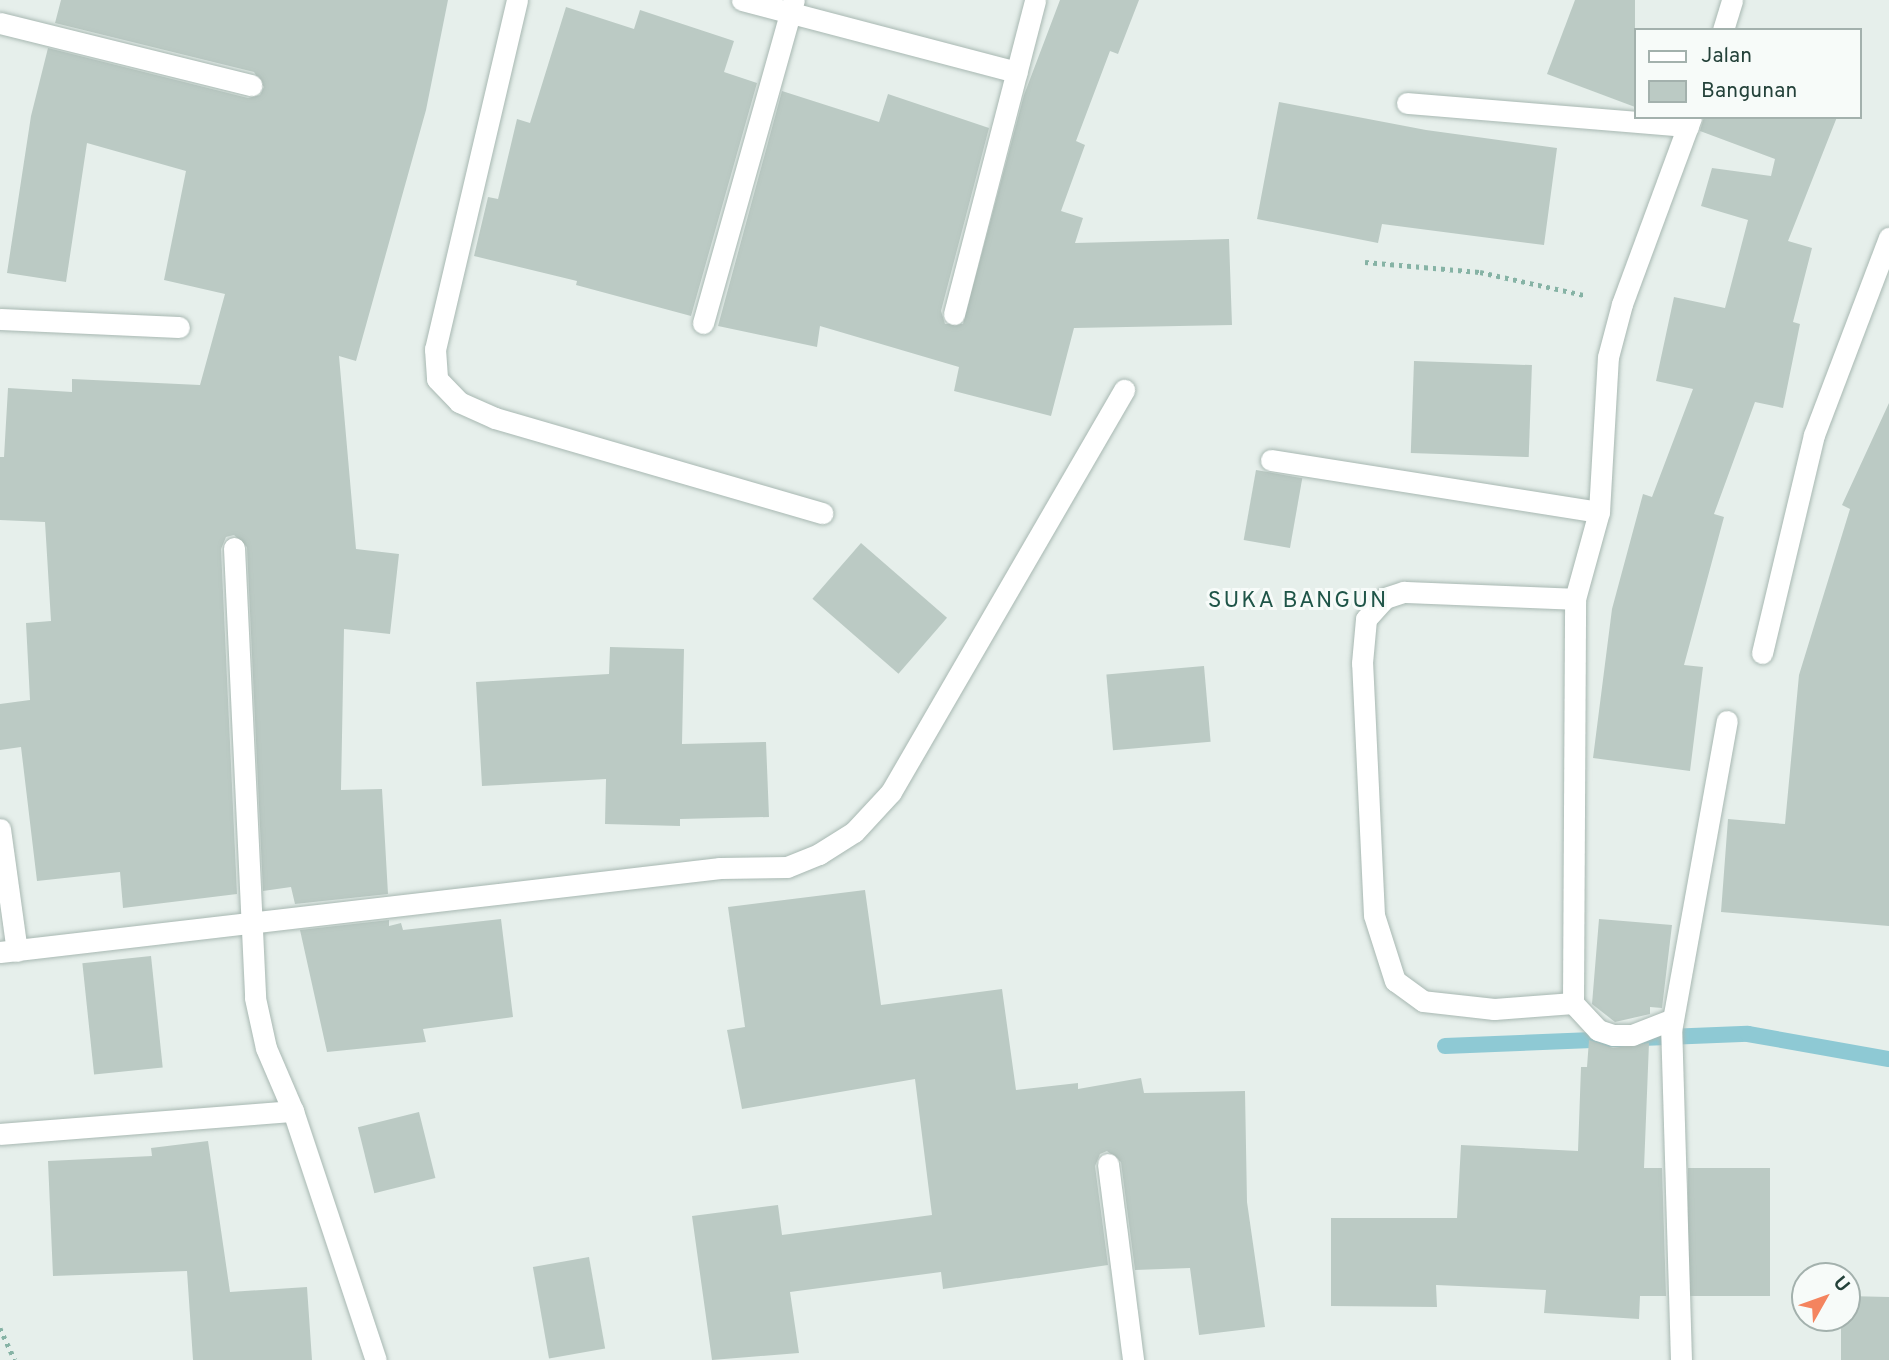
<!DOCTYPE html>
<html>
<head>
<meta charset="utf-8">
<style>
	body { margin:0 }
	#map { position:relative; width:1889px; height:1360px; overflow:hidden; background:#e6efeb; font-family:Overpass,sans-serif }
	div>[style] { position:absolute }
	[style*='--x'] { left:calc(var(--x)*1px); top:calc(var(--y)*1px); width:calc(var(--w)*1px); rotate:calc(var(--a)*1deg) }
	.stream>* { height:16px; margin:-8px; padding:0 8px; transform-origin:8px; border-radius:8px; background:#8ec9d4 }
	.building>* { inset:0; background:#bbcac4; transform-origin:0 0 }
	.path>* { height:4.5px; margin-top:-2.25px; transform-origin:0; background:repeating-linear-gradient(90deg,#86b3a5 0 3.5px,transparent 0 8.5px) }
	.roads { filter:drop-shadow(0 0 2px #a8b8b2) drop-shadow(0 0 2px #a8b8b2) }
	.minor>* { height:21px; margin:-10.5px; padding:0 10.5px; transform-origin:10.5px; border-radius:10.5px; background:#fff }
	span { translate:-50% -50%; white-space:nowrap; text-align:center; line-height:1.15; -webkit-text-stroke:6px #f7fbf9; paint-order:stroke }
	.quarter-label { font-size:23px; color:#1f5548; letter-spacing:2px }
	.legend { position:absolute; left:1634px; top:28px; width:228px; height:91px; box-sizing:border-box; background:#f7fbf9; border:2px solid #a3b1ad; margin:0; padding:9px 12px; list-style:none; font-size:21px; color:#24423a }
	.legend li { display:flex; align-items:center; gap:14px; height:35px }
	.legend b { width:35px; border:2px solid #a3b1ad }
	.north { position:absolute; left:1791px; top:1262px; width:70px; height:70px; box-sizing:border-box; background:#f7fbf9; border:2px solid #a3b1ad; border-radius:50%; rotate:50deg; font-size:19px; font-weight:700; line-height:28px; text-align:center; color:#24423a }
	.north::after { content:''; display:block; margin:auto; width:24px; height:32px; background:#f4845f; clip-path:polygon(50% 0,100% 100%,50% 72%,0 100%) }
</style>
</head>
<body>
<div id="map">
	<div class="stream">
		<div style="--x:1445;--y:1046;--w:303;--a:-2.3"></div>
		<div style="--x:1748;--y:1034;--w:143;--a:10.1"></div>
	</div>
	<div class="building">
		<div style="clip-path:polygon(61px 0,448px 0,426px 110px,356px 361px,339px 356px,356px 549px,399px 554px,390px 634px,344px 629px,341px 790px,382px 789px,388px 894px,295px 904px,291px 887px,263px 891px,247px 547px,234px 535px,226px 537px,221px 549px,237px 894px,123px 908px,120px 872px,37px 881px,21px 747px,0 750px,0 704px,30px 700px,26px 623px,51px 621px,45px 522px,0 520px,0 457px,4px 457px,8px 388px,72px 392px,72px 379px,200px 385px,225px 294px,164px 280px,186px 171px,87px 143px,66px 282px,7px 273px,31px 116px,48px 48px,248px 98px,260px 95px,264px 87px,254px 72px,55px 23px)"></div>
		<div style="clip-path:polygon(1060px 0,1139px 0,1118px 54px,1110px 51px,1076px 141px,1085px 145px,1061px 211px,1083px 218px,1075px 243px,1229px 239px,1232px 325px,1074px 328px,1051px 416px,954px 391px,959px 367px,820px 326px,817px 347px,718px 326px,782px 91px,879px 122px,888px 94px,989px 128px,941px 311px,945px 324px,963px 324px,1024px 95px)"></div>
		<div style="clip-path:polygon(1575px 0,1635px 0,1635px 107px,1547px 74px)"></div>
		<div style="clip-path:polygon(566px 7px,634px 29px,640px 10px,734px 41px,724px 72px,757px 83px,691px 316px,576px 285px,577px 281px,474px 256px,488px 197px,498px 199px,517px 119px,530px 123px)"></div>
		<div style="clip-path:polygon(1279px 102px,1426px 130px,1557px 148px,1544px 245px,1382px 224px,1378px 243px,1257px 219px)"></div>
		<div style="clip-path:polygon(1704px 117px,1837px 117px,1788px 241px,1812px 248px,1793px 322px,1800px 324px,1783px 408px,1755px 402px,1714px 514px,1724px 517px,1684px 665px,1703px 667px,1690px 771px,1593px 758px,1612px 609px,1643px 494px,1652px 497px,1693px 389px,1656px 381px,1674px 297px,1725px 308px,1748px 220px,1701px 206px,1712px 168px,1771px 176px,1775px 159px,1700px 131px)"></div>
		<div style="left:1414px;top:361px;width:118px;height:92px;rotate:2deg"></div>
		<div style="clip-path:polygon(1889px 403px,1889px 926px,1721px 912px,1728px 819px,1785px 824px,1799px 675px,1850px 509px,1842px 505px)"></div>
		<div style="left:1256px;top:470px;width:47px;height:71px;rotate:10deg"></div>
		<div style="left:861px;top:543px;width:114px;height:74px;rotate:41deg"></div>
		<div style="clip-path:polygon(610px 647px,684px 649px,682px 744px,766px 742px,769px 817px,680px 819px,680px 826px,605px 824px,606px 779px,482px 786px,476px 682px,609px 674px)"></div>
		<div style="left:1204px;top:666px;width:76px;height:98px;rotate:85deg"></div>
		<div style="clip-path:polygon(865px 890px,881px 1005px,1002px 989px,1016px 1090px,1078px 1083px,1078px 1089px,1141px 1078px,1144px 1093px,1245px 1091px,1247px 1202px,1265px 1327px,1199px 1335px,1190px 1268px,1135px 1270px,1121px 1162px,1107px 1151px,1100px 1154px,1095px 1166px,1108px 1265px,943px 1289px,941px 1272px,790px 1292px,799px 1353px,712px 1360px,692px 1216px,778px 1205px,782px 1235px,932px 1215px,915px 1079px,742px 1109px,727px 1030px,745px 1027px,728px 907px)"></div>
		<div style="clip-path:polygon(501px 919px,513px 1017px,423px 1029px,426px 1042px,327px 1052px,300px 930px,389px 920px,389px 926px,401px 923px,403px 930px)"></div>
		<div style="clip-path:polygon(1599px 919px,1672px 925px,1662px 1008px,1650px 1007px,1650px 1014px,1615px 1022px,1592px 1004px)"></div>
		<div style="left:151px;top:956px;width:112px;height:69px;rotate:84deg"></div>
		<div style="clip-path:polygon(1589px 1040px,1613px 1048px,1649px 1043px,1644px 1168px,1662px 1168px,1666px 1296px,1640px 1296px,1639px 1319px,1544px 1313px,1546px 1290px,1436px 1285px,1437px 1307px,1331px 1306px,1331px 1218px,1457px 1218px,1461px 1145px,1578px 1151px,1581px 1067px,1587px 1067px)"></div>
		<div style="left:419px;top:1112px;width:68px;height:63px;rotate:76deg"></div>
		<div style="clip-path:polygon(208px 1141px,230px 1292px,307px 1287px,312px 1360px,193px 1360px,187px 1271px,53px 1276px,48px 1161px,152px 1156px,151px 1148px)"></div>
		<div style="left:1688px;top:1168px;width:82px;height:128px"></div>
		<div style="left:589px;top:1257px;width:93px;height:57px;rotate:80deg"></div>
		<div style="clip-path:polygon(1847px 1296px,1889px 1297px,1889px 1360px,1841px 1360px,1841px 1318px,1847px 1318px)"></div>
	</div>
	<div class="path">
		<div style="--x:1365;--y:262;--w:115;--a:5"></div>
		<div style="--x:1480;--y:272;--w:107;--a:12.5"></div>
		<div style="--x:0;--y:1328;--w:35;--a:65"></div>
	</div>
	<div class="roads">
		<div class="minor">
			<div style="--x:517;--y:0;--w:359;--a:103.2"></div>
			<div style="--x:435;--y:349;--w:30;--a:86"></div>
			<div style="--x:437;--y:379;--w:32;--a:46"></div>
			<div style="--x:459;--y:402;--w:39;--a:24"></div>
			<div style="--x:495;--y:418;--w:341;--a:16.2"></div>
			<div style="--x:742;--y:0;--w:284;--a:14.7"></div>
			<div style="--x:0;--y:23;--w:259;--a:13.9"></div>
			<div style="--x:1723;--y:30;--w:31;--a:-73"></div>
			<div style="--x:1407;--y:103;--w:282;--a:4.7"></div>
			<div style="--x:954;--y:314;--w:324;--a:-75.5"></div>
			<div style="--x:0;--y:319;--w:179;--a:2.6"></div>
			<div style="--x:703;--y:323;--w:336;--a:-74.3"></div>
			<div style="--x:1271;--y:460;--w:332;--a:9"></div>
			<div style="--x:234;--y:548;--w:450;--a:87.3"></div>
			<div style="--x:255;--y:998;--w:51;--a:77.6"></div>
			<div style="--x:266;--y:1048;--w:69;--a:66.8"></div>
			<div style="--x:293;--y:1111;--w:262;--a:71.6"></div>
			<div style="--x:1762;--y:653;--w:224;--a:-76.6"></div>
			<div style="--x:1814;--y:435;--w:211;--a:-69.2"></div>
			<div style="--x:0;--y:829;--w:123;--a:82.1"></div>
			<div style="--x:0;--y:952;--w:725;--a:-6.65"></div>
			<div style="--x:720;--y:868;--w:67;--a:-0.9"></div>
			<div style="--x:787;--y:867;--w:35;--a:-22"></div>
			<div style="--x:819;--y:854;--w:41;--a:-32.2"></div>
			<div style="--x:854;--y:832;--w:54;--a:-47.2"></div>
			<div style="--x:891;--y:792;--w:465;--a:-59.9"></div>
			<div style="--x:1573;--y:1003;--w:79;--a:175.7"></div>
			<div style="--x:1494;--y:1009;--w:71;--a:-173.6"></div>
			<div style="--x:1423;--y:1001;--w:34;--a:-144"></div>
			<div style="--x:1395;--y:981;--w:69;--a:-107.7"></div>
			<div style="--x:1374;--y:915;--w:252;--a:-92.7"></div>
			<div style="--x:1362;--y:663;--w:44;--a:-84.8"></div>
			<div style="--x:1366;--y:619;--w:28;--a:-48"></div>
			<div style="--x:1385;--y:598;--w:20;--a:-18"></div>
			<div style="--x:1404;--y:592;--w:171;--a:2.3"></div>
			<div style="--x:1673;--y:1019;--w:44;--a:158.7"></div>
			<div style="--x:1632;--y:1035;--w:19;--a:180"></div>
			<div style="--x:1613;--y:1035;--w:16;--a:-162"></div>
			<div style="--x:1598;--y:1030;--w:37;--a:-133"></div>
			<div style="--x:1573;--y:1003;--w:404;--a:-89.7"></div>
			<div style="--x:1575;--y:599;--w:90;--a:-74.6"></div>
			<div style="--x:1599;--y:512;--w:155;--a:-86.7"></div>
			<div style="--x:1608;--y:357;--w:55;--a:-75.2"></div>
			<div style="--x:1622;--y:304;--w:199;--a:-69.7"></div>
			<div style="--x:0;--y:1134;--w:294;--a:-4.5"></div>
			<div style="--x:1108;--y:1164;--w:198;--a:82.7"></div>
			<div style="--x:1681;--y:1360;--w:329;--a:-91.7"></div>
			<div style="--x:1671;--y:1031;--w:315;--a:-79.8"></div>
		</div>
	</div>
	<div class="quarter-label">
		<span style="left:1298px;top:602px">SUKA BANGUN</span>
	</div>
	<ul class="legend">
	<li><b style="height:9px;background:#fff"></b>Jalan</li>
	<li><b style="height:19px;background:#bbcac4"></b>Bangunan</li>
	</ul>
	<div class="north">U</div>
</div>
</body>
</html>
